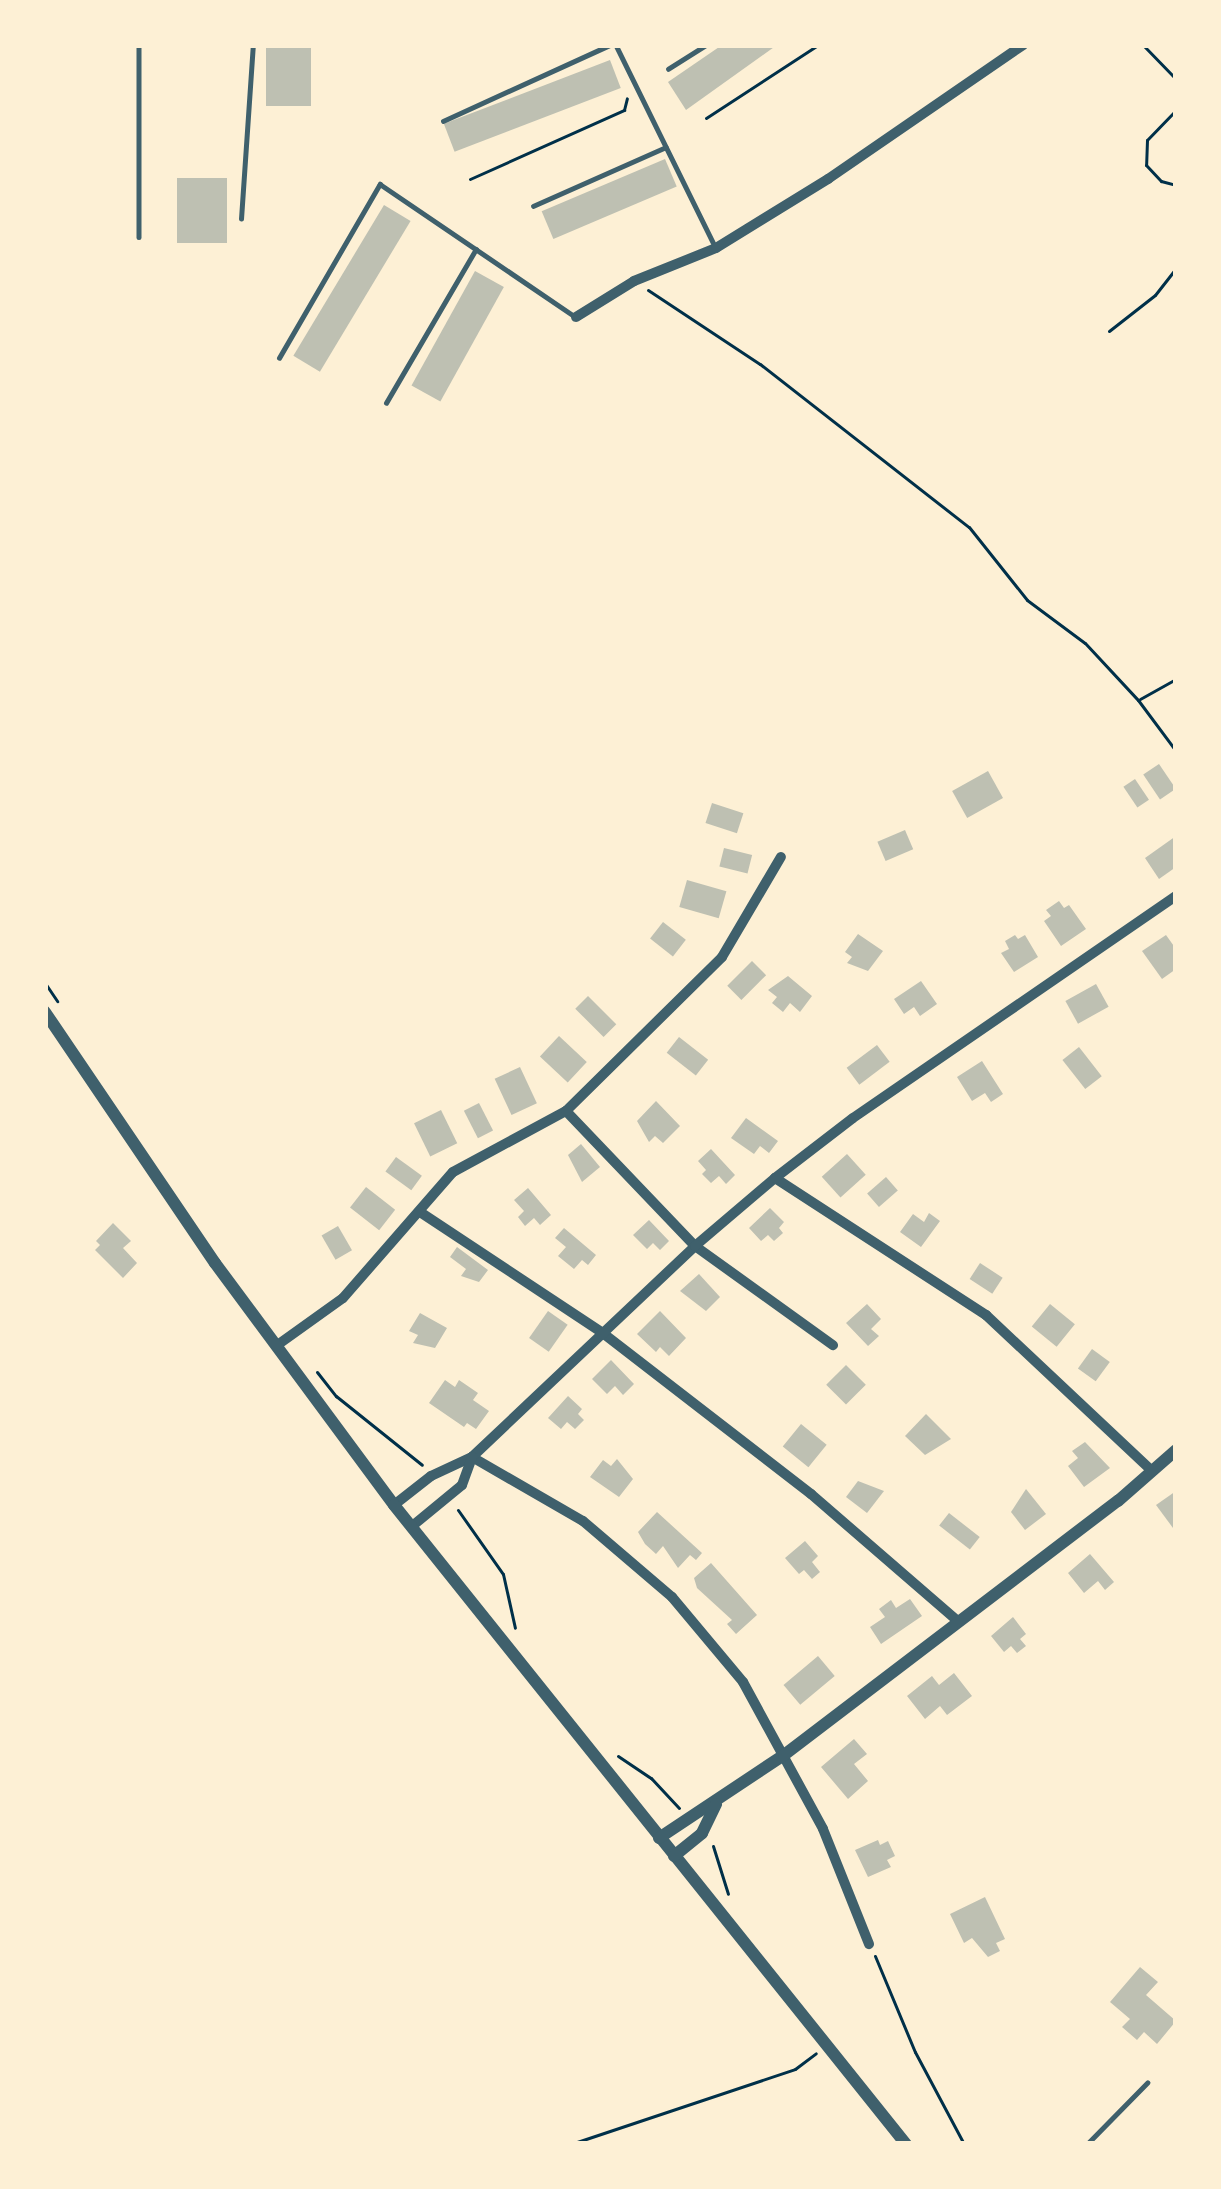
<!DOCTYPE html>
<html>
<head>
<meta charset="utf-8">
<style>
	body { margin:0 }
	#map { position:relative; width:1221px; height:2189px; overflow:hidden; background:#fdf0d5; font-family:Manrope,sans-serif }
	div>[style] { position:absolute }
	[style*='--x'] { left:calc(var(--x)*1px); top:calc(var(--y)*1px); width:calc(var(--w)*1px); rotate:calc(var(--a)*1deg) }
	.building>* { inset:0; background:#bec0b2; transform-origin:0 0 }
	.path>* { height:3px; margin:-1.5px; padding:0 1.5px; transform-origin:1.5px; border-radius:1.5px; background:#003049 }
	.service>* { height:4.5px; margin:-2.25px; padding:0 2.25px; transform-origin:2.25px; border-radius:2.25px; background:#3f606c }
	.minor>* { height:10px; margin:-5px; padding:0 5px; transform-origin:5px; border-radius:5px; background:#3f606c }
	.tertiary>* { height:12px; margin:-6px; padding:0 6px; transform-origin:6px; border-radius:6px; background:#3f606c }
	span { translate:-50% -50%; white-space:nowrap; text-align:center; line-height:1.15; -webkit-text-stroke:9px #fdf0d5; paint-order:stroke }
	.frame { position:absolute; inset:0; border:48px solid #fdf0d5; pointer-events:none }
</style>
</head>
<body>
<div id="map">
	<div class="building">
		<div style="left:266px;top:45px;width:45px;height:61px"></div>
		<div style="clip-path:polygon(722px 45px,777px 45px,686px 110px,668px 82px)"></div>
		<div style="left:610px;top:60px;width:30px;height:178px;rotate:69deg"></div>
		<div style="left:665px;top:159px;width:30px;height:134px;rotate:67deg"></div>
		<div style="left:177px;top:178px;width:50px;height:65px"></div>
		<div style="left:384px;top:205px;width:31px;height:176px;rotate:31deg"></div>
		<div style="left:475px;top:271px;width:33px;height:131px;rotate:29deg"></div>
		<div style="left:1159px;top:764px;width:30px;height:19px;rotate:56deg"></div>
		<div style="left:988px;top:771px;width:31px;height:41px;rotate:61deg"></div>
		<div style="left:1135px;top:779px;width:25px;height:14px;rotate:56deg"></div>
		<div style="left:712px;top:803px;width:33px;height:21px;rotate:18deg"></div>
		<div style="left:905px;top:830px;width:21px;height:30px;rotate:67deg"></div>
		<div style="clip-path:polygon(1176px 836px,1176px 867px,1159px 879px,1145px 858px)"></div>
		<div style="left:724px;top:848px;width:29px;height:19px;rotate:14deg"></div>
		<div style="left:687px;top:880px;width:41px;height:28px;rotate:16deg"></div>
		<div style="clip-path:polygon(1059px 901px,1064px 908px,1069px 905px,1086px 929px,1061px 946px,1044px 921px,1051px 916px,1046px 910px)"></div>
		<div style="left:663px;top:922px;width:29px;height:21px;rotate:38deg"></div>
		<div style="clip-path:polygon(858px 934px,883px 951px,868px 971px,847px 963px,852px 957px,845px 952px)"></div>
		<div style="clip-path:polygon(1015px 935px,1018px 939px,1025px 935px,1038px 957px,1014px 972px,1001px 953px,1009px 949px,1005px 941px)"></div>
		<div style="clip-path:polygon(1166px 935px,1176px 949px,1176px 969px,1162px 979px,1142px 951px)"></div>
		<div style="left:752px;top:961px;width:20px;height:35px;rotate:45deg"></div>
		<div style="clip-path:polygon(788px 976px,812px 996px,800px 1012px,790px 1003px,783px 1012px,772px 1003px,777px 997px,768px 990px)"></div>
		<div style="clip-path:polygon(921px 981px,937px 1004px,920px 1016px,914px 1007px,904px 1014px,894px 999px)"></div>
		<div style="left:1096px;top:984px;width:26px;height:35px;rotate:61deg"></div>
		<div style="left:588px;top:996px;width:40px;height:18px;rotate:45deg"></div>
		<div style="left:559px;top:1036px;width:38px;height:28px;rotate:43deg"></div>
		<div style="left:679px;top:1037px;width:37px;height:20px;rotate:38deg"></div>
		<div style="left:877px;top:1045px;width:21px;height:38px;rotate:53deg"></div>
		<div style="left:1079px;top:1047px;width:37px;height:21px;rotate:52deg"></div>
		<div style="clip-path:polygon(982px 1061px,1003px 1094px,991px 1102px,985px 1093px,972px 1101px,957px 1077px)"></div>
		<div style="left:520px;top:1067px;width:40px;height:28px;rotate:65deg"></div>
		<div style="clip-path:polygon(656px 1101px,680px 1126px,663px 1143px,655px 1136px,649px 1142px,637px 1121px)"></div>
		<div style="left:479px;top:1103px;width:31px;height:17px;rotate:63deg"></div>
		<div style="left:441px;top:1110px;width:37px;height:30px;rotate:64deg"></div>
		<div style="clip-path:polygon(746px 1118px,778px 1141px,769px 1153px,760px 1146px,754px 1154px,731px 1138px)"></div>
		<div style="clip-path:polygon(581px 1144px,600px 1167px,582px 1182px,568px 1155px)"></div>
		<div style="clip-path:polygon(711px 1149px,735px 1175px,726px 1184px,719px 1176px,711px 1183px,702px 1174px,706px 1170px,698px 1161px)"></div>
		<div style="left:847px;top:1154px;width:28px;height:34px;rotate:48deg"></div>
		<div style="left:396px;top:1157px;width:32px;height:18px;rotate:36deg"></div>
		<div style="left:886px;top:1177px;width:18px;height:25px;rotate:49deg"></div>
		<div style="left:366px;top:1187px;width:37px;height:26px;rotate:38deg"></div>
		<div style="clip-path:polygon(528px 1188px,551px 1215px,540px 1225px,534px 1218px,525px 1226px,518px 1217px,524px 1211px,514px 1200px)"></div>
		<div style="clip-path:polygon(770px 1208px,784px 1222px,779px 1228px,783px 1233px,774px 1241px,768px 1235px,761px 1241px,749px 1228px)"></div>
		<div style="clip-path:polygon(929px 1213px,940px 1221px,921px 1247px,900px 1232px,913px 1214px,924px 1222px)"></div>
		<div style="clip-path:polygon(649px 1220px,669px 1241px,660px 1250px,653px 1243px,647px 1249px,633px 1235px)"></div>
		<div style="clip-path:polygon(113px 1223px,131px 1241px,123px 1248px,137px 1263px,123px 1278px,95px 1250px,100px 1245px,96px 1241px)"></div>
		<div style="left:338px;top:1226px;width:28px;height:19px;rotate:60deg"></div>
		<div style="clip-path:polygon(564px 1228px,596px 1255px,588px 1265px,582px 1260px,574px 1269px,558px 1256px,566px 1247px,555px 1238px)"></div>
		<div style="clip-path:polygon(457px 1247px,488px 1270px,479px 1282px,461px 1276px,466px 1269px,450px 1257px)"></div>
		<div style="left:980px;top:1263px;width:27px;height:19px;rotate:33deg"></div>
		<div style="clip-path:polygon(699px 1274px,720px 1297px,706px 1311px,680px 1291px)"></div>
		<div style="clip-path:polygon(867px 1304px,881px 1319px,871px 1329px,879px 1336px,868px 1346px,846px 1323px)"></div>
		<div style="left:1050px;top:1304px;width:32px;height:29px;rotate:39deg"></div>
		<div style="left:548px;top:1311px;width:24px;height:33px;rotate:35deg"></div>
		<div style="clip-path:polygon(660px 1311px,686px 1338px,669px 1356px,660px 1347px,656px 1352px,637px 1334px)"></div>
		<div style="clip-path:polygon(420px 1313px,447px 1328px,435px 1348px,413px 1343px,418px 1335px,409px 1331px)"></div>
		<div style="left:1092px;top:1349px;width:22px;height:24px;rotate:36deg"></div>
		<div style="clip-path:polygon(611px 1360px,634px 1384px,623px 1395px,615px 1386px,607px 1394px,592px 1379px)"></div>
		<div style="left:846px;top:1365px;width:28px;height:28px;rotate:45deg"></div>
		<div style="clip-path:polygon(445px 1380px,455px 1387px,459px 1380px,478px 1393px,473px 1400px,489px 1411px,476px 1429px,467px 1423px,464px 1427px,429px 1403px)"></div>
		<div style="clip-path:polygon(568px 1396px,582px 1409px,578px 1414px,584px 1420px,575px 1429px,567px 1422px,561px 1429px,548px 1418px)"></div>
		<div style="clip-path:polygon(926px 1414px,951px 1439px,925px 1455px,905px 1436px)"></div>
		<div style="left:801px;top:1424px;width:33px;height:29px;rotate:39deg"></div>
		<div style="clip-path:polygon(1085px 1442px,1110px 1468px,1084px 1487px,1068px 1466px,1078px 1458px,1072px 1451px)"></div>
		<div style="clip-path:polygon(617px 1459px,633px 1479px,619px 1497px,590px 1477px,603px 1460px,611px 1466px)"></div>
		<div style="clip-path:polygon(858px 1481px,884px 1491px,867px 1513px,846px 1497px)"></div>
		<div style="clip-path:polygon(1026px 1489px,1046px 1514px,1025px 1530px,1011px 1512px)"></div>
		<div style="clip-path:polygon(1176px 1491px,1176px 1526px,1173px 1528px,1156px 1505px)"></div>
		<div style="clip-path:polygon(657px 1512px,702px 1553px,696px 1560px,690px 1555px,678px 1568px,663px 1546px,656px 1554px,645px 1544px,638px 1532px)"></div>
		<div style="left:949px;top:1513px;width:39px;height:16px;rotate:38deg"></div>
		<div style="clip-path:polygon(805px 1541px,818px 1556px,812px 1562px,820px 1572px,812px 1579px,804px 1570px,799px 1574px,785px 1558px)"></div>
		<div style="clip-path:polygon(1090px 1554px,1114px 1582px,1105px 1590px,1098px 1581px,1084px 1593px,1068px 1573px)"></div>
		<div style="clip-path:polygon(711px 1563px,757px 1615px,736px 1634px,727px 1624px,732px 1620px,697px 1588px,694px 1578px)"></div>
		<div style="clip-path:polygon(910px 1599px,922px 1616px,881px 1644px,870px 1627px,885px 1617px,879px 1609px,891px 1600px,896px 1608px)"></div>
		<div style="clip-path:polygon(1013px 1617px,1026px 1634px,1020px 1639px,1026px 1646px,1017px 1653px,1011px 1646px,1004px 1652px,991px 1636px)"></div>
		<div style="left:818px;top:1656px;width:26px;height:45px;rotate:50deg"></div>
		<div style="clip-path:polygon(954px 1673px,972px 1696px,947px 1715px,940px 1706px,925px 1719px,907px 1696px,932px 1676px,939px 1685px)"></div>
		<div style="clip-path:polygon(854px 1739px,867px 1754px,854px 1764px,868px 1781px,848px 1799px,821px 1767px)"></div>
		<div style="clip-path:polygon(878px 1840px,880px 1845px,888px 1841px,895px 1856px,887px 1860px,891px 1867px,868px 1877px,855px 1850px)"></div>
		<div style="clip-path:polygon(985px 1897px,1005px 1939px,996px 1943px,1000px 1951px,988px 1957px,972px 1938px,964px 1943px,950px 1914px)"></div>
		<div style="clip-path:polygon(1140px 1967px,1158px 1982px,1146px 1995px,1176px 2021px,1157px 2044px,1144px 2032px,1137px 2040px,1122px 2027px,1130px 2019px,1110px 2002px)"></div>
	</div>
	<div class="path">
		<div style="--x:1143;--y:45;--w:47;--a:45.9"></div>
		<div style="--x:1175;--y:111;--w:40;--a:134"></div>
		<div style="--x:1147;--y:140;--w:25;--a:92"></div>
		<div style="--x:1146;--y:165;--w:22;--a:47"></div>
		<div style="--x:1161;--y:181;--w:16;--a:15"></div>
		<div style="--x:706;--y:118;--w:134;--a:-33.1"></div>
		<div style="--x:470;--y:179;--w:169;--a:-24.1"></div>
		<div style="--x:624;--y:110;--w:12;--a:-76"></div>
		<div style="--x:648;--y:290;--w:134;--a:33.5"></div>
		<div style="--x:760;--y:364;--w:265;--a:38"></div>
		<div style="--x:969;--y:527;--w:93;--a:51.5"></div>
		<div style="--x:1027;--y:600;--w:72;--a:36.6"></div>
		<div style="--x:1085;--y:643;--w:78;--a:47.1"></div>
		<div style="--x:1138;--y:700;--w:64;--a:53.3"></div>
		<div style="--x:1109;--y:331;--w:58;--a:-38"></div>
		<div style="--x:1155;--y:295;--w:34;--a:-52"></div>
		<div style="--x:1140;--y:699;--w:41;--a:-29.1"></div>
		<div style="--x:45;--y:983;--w:22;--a:56"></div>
		<div style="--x:317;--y:1372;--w:31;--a:52"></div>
		<div style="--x:336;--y:1396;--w:110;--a:38.7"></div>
		<div style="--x:458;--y:1510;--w:78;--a:54.9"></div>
		<div style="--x:503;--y:1574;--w:55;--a:77.5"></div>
		<div style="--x:618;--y:1756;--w:40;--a:34"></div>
		<div style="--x:651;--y:1778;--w:41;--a:47"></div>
		<div style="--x:713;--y:1846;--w:50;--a:72.6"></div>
		<div style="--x:875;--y:1956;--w:104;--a:67.4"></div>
		<div style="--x:915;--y:2052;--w:104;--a:62"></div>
		<div style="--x:571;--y:2144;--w:236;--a:-18.5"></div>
		<div style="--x:795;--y:2069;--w:26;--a:-37"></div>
	</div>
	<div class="service">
		<div style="--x:139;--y:45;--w:192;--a:90"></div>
		<div style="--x:616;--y:45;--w:226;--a:63.8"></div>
		<div style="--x:668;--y:69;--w:45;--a:-32.3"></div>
		<div style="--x:443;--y:121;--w:183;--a:-24.5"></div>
		<div style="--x:533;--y:206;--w:145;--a:-23.9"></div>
		<div style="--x:241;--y:219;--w:174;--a:-86.1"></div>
		<div style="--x:279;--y:358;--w:201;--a:-59.9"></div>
		<div style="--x:380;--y:184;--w:237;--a:34.2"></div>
		<div style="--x:386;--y:403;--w:178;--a:-59.7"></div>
		<div style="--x:1087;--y:2144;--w:86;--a:-45.5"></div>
	</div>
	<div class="minor">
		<div style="--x:576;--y:317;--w:68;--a:-31.8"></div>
		<div style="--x:634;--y:281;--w:88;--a:-21.9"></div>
		<div style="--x:716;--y:248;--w:132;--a:-31.6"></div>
		<div style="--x:828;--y:179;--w:237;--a:-34.5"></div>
		<div style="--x:566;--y:1111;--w:187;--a:46.3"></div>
		<div style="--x:695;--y:1246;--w:170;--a:35.7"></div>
		<div style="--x:775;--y:1178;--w:252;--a:33"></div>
		<div style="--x:986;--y:1315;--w:228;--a:43.2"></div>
		<div style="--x:420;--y:1212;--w:221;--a:33.5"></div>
		<div style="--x:604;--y:1334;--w:262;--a:37.7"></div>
		<div style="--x:811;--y:1494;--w:196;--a:40.9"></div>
		<div style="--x:276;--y:1346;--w:82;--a:-35.6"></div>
		<div style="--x:343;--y:1298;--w:167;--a:-48.9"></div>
		<div style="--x:453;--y:1172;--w:128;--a:-28.4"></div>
		<div style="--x:566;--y:1111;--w:219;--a:-44.6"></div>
		<div style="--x:722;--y:957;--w:116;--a:-59.5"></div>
		<div style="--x:472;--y:1457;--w:128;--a:30"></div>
		<div style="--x:583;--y:1521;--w:117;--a:40.5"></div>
		<div style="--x:672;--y:1597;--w:111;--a:50.1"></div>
		<div style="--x:743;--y:1682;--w:167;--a:61.4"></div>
		<div style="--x:823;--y:1829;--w:124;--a:68.2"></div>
		<div style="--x:394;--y:1505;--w:47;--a:-38.1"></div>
		<div style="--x:431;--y:1476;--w:45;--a:-24.9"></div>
		<div style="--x:472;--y:1457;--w:307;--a:-43.4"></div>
		<div style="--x:695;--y:1246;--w:105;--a:-40.4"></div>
		<div style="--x:775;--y:1178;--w:98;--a:-37.6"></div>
		<div style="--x:853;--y:1118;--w:392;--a:-34.5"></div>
		<div style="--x:411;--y:1527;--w:66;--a:-39.5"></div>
		<div style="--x:462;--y:1485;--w:30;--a:-70"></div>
	</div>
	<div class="tertiary">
		<div style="--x:45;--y:1012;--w:303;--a:55.9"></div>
		<div style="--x:215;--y:1263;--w:301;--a:53.5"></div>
		<div style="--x:394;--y:1505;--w:819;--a:51.3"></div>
		<div style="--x:659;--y:1838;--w:150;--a:-33.6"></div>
		<div style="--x:784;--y:1755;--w:420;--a:-37.3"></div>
		<div style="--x:1118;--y:1501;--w:77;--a:-41.3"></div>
		<div style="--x:674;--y:1856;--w:36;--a:-39"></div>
		<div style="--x:702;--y:1833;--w:32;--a:-64"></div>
	</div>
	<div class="frame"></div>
</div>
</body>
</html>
